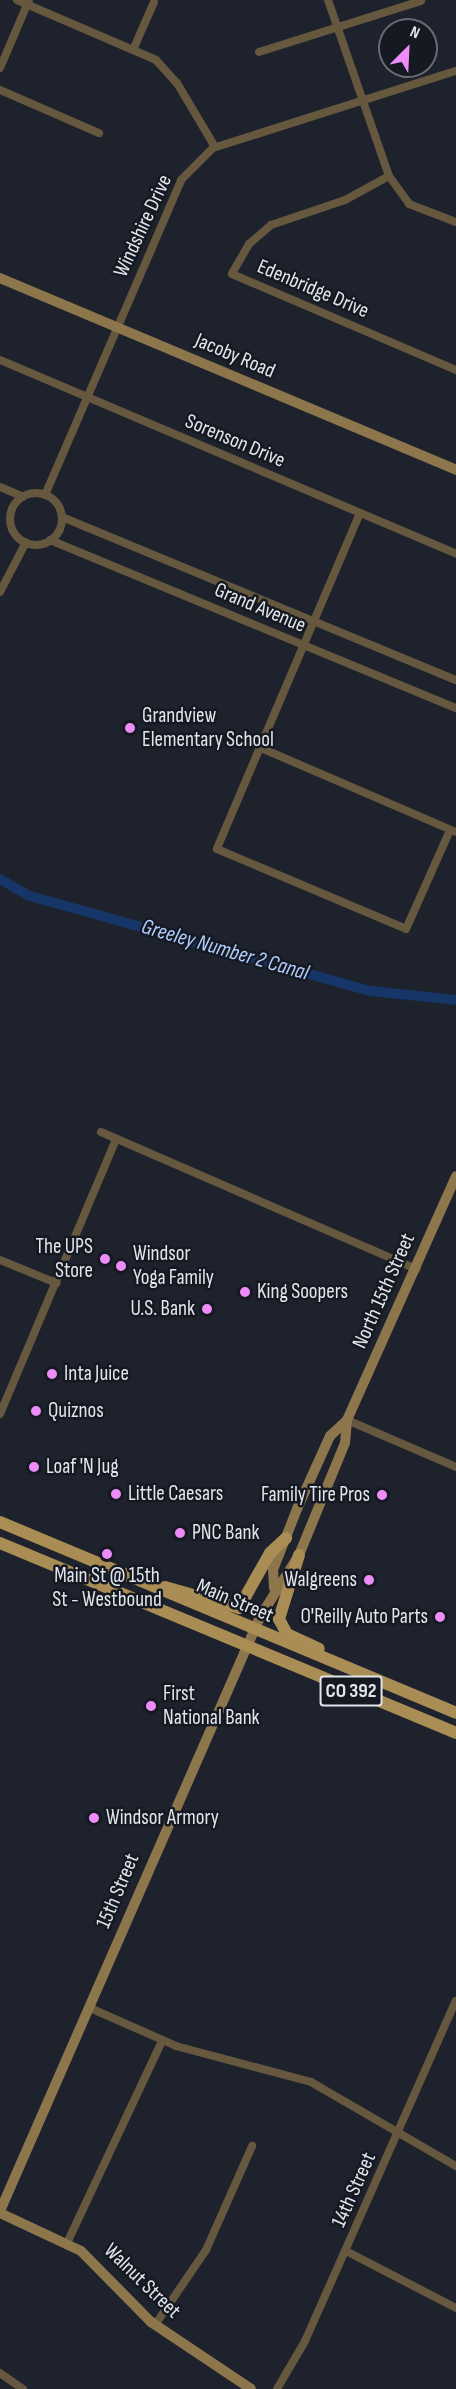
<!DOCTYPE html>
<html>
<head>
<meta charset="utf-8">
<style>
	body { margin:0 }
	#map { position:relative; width:456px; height:2389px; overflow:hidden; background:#1e222c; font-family:"Sofia Sans Condensed",sans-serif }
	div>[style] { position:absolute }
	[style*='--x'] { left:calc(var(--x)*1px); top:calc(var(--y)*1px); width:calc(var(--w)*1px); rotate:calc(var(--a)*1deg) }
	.canal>* { height:10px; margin:-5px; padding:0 5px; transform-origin:5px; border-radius:5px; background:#163668 }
	.street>* { height:8px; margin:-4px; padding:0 4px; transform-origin:4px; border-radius:4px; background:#66583e }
	.street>.ring { margin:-4px; padding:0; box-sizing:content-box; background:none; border:8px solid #66583e; border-radius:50% }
	.secondary>* { height:10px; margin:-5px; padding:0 5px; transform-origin:5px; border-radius:5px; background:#8d764b }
	.primary>* { height:12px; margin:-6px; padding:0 6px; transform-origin:6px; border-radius:6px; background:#aa8d55 }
	.dots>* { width:16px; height:16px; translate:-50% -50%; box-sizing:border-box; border:3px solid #151922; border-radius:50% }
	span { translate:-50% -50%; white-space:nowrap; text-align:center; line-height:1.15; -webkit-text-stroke:5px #151922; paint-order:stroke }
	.shield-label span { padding:2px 4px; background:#151922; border:2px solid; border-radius:4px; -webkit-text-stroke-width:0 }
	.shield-label { font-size:20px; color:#e2e5ec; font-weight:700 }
	.street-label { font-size:21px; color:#e2e5ec }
	.poi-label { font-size:21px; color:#e2e5ec }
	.left { translate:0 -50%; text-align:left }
	.right { translate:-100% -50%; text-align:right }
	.water-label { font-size:22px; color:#aecdfd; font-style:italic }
	.north { position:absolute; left:378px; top:18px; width:60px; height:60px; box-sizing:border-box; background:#151922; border:2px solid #676b73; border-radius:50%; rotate:24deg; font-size:16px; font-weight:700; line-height:24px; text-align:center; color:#e2e5ec }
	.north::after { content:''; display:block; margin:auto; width:21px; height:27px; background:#ed8cf9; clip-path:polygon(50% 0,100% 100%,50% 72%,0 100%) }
</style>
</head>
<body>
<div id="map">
	<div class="canal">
		<div style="--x:0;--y:879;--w:34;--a:30"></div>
		<div style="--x:30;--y:896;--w:354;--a:15.6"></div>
		<div style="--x:371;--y:991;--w:85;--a:6"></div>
	</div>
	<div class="street">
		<div style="--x:17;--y:0;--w:151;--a:23.3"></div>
		<div style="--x:156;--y:60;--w:31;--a:48"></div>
		<div style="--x:177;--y:83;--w:74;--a:59.3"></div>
		<div style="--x:328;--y:0;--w:186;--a:70.9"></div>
		<div style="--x:389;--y:176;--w:34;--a:54"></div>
		<div style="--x:409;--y:204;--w:50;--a:21"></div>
		<div style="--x:133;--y:50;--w:52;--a:-66.4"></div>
		<div style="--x:259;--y:52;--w:170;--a:-17.5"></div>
		<div style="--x:0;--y:68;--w:74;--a:-66.9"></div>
		<div style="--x:0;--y:90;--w:108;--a:23.5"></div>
		<div style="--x:389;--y:176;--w:50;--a:151.4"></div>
		<div style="--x:345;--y:200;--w:78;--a:161.3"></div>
		<div style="--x:271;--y:225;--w:29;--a:139"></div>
		<div style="--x:249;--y:244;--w:34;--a:120"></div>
		<div style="--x:232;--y:274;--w:244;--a:23.2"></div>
		<div style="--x:0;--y:360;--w:496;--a:23"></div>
		<div style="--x:0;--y:487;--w:25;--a:23"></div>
		<div class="ring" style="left:10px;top:493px;width:44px;height:44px"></div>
		<div style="--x:45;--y:495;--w:343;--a:-66.6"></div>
		<div style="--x:181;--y:180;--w:45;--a:-45"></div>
		<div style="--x:213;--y:148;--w:255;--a:-17.6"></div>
		<div style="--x:360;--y:513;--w:365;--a:113.1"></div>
		<div style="--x:217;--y:849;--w:205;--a:22.9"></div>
		<div style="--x:406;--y:929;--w:108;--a:-66"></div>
		<div style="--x:62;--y:517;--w:426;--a:22.5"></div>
		<div style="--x:50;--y:540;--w:439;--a:22.5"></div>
		<div style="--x:0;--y:592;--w:56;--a:-62.5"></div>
		<div style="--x:261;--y:748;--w:212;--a:23.3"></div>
		<div style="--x:101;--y:1132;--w:344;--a:23.5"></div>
		<div style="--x:0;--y:1260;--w:61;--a:22.3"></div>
		<div style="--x:0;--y:1414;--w:298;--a:-67.1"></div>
		<div style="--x:347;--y:1420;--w:119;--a:23.3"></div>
		<div style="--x:90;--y:2008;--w:94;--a:23.8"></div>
		<div style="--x:176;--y:2046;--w:140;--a:14.9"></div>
		<div style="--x:311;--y:2082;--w:168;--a:30.1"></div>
		<div style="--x:67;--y:2243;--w:223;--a:-64.8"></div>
		<div style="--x:346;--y:2251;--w:124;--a:27.4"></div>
		<div style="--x:155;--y:2325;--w:91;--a:-55.8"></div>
		<div style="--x:206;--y:2250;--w:114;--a:-66.1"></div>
		<div style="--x:0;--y:2373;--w:28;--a:35"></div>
		<div style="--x:277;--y:2389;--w:56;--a:-59.7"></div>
		<div style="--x:305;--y:2341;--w:372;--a:-66.1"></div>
	</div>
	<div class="secondary">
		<div style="--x:0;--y:278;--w:495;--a:22.8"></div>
		<div style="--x:274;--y:1588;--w:18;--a:-93"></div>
		<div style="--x:273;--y:1570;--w:66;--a:-68.5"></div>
		<div style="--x:297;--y:1509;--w:80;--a:-65.7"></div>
		<div style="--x:330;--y:1436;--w:23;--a:-43"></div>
		<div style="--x:0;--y:2211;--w:648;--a:-66.36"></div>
		<div style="--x:260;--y:1617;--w:73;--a:-57.8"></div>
		<div style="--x:299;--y:1555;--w:121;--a:-67.7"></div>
		<div style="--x:345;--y:1443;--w:23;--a:-85"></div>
		<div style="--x:347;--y:1420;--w:267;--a:-65.9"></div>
		<div style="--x:0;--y:2213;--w:89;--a:25.1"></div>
		<div style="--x:81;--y:2251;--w:100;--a:45.4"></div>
		<div style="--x:151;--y:2322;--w:120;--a:33.8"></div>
	</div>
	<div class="primary">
		<div style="--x:0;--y:1522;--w:494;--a:22.7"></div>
		<div style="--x:0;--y:1543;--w:494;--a:22.6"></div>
		<div style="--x:299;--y:1555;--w:67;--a:107.4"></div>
		<div style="--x:279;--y:1619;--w:17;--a:62"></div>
		<div style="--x:287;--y:1634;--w:35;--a:25"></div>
		<div style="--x:165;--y:1587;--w:77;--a:15.8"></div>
		<div style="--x:239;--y:1608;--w:63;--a:-60.6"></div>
		<div style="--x:270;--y:1553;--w:22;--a:-43"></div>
	</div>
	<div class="dots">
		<div style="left:130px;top:728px;background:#ed8cf9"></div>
		<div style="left:105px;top:1259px;background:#ed8cf9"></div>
		<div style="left:121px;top:1266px;background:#ed8cf9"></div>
		<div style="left:245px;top:1292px;background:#ed8cf9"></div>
		<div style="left:207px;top:1309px;background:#ed8cf9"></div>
		<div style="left:52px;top:1374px;background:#ed8cf9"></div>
		<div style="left:36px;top:1411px;background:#ed8cf9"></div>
		<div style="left:34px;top:1467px;background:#ed8cf9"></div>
		<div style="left:116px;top:1494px;background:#ed8cf9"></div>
		<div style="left:382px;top:1495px;background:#ed8cf9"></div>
		<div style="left:180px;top:1533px;background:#ed8cf9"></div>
		<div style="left:107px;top:1554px;background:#ed8cf9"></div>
		<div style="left:369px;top:1580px;background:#ed8cf9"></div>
		<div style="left:440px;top:1617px;background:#ed8cf9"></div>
		<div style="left:151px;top:1706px;background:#ed8cf9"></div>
		<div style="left:94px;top:1818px;background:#ed8cf9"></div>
	</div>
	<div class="shield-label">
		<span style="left:351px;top:1691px">CO 392</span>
	</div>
	<div class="street-label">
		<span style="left:143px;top:226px;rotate:-65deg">Windshire Drive</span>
		<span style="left:313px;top:289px;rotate:23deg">Edenbridge Drive</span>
		<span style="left:235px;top:356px;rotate:23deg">Jacoby Road</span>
		<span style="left:235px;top:441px;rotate:23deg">Sorenson Drive</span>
		<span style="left:260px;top:608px;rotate:23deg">Grand Avenue</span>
		<span style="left:384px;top:1291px;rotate:-66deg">North 15th Street</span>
		<span style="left:235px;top:1601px;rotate:23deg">Main Street</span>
		<span style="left:118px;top:1891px;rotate:-67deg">15th Street</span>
		<span style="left:354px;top:2190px;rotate:-66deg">14th Street</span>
		<span style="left:142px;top:2281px;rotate:44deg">Walnut Street</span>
	</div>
	<div class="poi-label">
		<span class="left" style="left:142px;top:728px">Grandview<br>Elementary School</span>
		<span class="right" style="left:93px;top:1259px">The UPS<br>Store</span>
		<span class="left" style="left:133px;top:1266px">Windsor<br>Yoga Family</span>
		<span class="left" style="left:257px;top:1292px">King Soopers</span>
		<span class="right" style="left:195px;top:1309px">U.S. Bank</span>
		<span class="left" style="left:64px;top:1374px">Inta Juice</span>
		<span class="left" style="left:48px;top:1411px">Quiznos</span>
		<span class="left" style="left:46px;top:1467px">Loaf 'N Jug</span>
		<span class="left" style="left:128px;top:1494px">Little Caesars</span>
		<span class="right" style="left:370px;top:1495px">Family Tire Pros</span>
		<span class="left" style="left:192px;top:1533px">PNC Bank</span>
		<span style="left:107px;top:1588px">Main St @ 15th<br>St - Westbound</span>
		<span class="right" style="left:357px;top:1580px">Walgreens</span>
		<span class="right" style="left:428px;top:1617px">O'Reilly Auto Parts</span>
		<span class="left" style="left:163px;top:1706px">First<br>National Bank</span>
		<span class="left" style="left:106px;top:1818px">Windsor Armory</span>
	</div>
	<div class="water-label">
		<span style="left:225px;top:950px;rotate:16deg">Greeley Number 2 Canal</span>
	</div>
	<div class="north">N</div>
</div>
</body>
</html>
